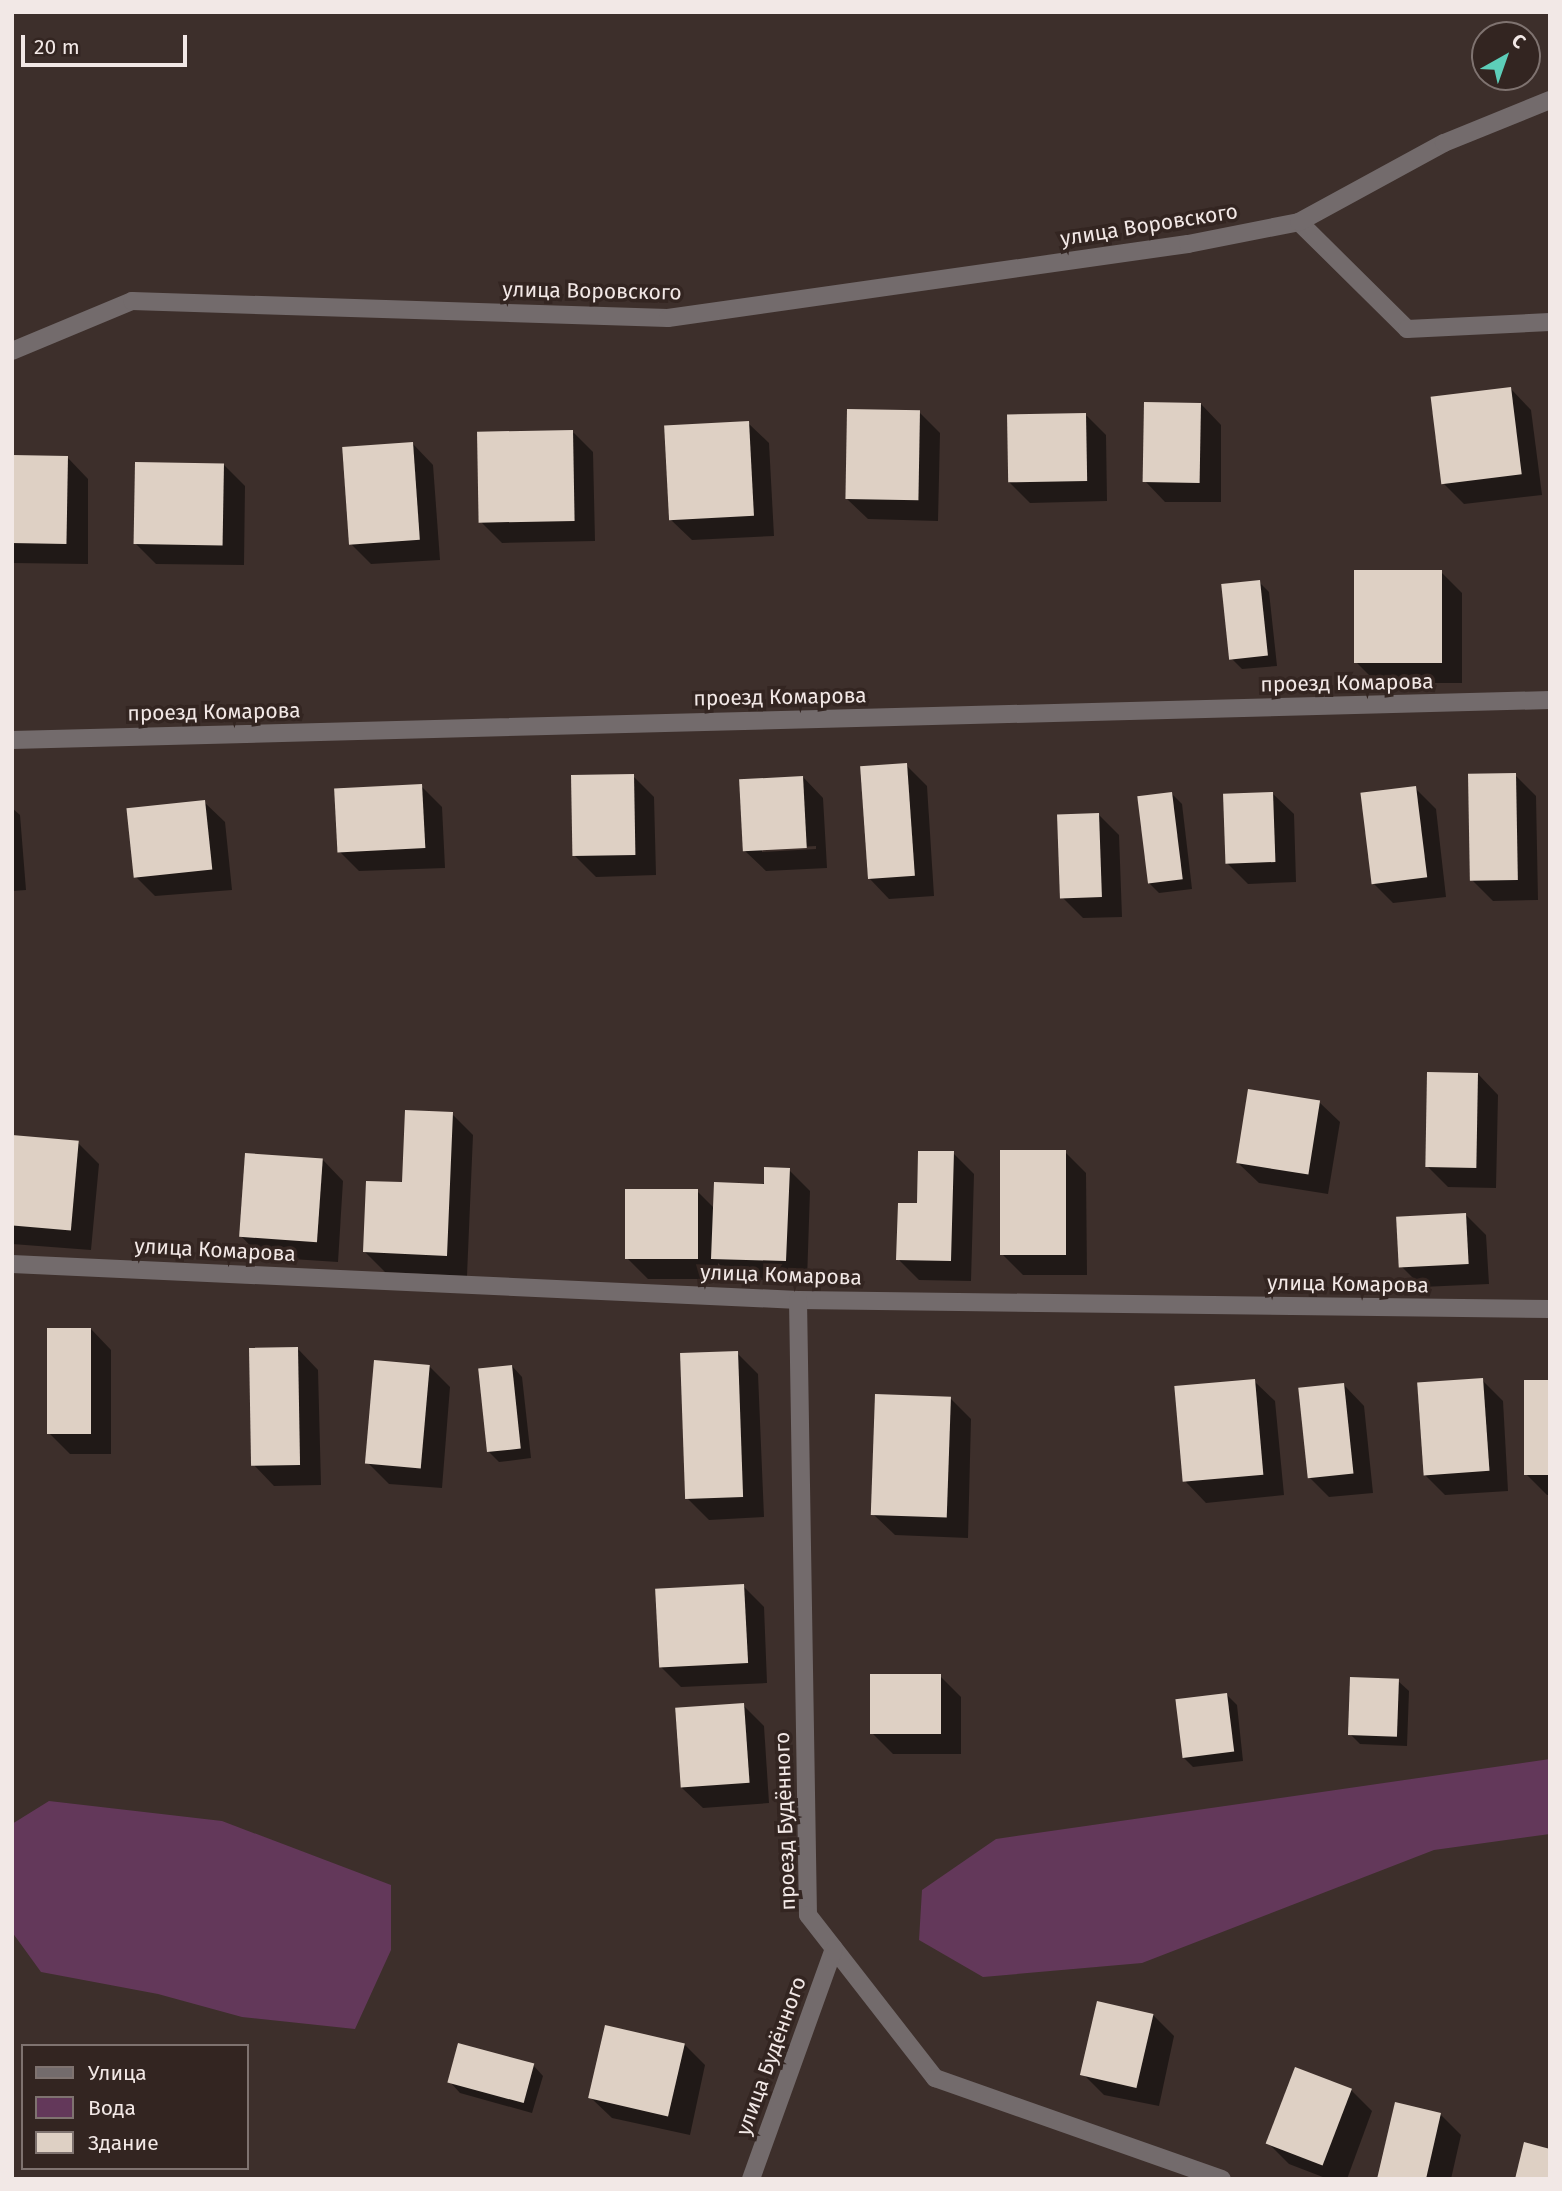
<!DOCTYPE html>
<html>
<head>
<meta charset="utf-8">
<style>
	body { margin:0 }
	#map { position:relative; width:1562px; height:2191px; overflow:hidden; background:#3d2f2b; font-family:"Fira Sans",sans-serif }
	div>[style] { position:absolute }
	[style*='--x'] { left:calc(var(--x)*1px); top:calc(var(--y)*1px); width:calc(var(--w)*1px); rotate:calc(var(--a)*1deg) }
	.water>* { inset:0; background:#63385a }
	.shadow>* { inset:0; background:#0007 }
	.building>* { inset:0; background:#ded0c4; transform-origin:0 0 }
	.minor>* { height:18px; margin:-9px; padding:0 9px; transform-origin:9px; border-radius:9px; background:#736b6c }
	span { translate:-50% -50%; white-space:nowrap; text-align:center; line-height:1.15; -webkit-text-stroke:7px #332521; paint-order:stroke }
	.street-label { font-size:21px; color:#f2e8e6 }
	.frame { position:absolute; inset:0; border:14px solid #f2e8e6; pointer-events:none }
	.legend { position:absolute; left:21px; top:2044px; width:228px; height:126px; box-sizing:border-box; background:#332521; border:2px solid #7f7370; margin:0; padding:9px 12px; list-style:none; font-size:21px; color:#f2e8e6 }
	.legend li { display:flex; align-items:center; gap:14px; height:35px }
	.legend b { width:35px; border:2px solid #7f7370 }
	.north { position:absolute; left:1471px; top:21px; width:70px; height:70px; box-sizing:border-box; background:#332521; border:2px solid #7f7370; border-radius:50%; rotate:40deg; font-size:19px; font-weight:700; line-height:28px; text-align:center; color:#f2e8e6 }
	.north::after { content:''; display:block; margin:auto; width:24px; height:32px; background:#5dceb9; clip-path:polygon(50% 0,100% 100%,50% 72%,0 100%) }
	.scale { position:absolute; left:21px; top:35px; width:166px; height:32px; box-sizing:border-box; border:4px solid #f2e8e6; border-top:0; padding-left:9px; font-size:21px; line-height:24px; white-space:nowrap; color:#f2e8e6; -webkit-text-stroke:5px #332521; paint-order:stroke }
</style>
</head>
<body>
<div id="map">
	<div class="water">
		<div style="clip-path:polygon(1550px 1759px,1550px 1834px,1434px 1850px,1142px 1963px,983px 1977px,919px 1940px,922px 1890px,996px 1839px)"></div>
		<div style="clip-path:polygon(49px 1801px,222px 1821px,391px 1885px,391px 1950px,355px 2029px,242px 2017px,158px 1994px,41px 1972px,12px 1932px,12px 1824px)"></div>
	</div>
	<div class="shadow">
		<div style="clip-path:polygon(1511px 389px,1531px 410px,1542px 495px,1464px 504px,1444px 484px)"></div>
		<div style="clip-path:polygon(1201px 404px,1221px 425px,1221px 502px,1165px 502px,1145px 481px)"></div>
		<div style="clip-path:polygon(919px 412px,940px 433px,938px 521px,868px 519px,847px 499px)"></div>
		<div style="clip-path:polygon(1085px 414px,1106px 435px,1107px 501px,1030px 503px,1009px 482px)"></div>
		<div style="clip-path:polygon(748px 423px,769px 443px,774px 536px,692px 540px,671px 520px)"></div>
		<div style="clip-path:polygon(573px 432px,593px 452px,595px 541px,502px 543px,481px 522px)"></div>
		<div style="clip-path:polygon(413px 444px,433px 465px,440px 560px,371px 564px,350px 543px)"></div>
		<div style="clip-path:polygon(12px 457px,68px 458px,88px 479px,88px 564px,12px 563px)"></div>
		<div style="clip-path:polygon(224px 465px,245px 486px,244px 565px,156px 564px,135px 543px)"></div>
		<div style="clip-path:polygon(1441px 572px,1462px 593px,1462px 683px,1377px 683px,1356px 662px)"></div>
		<div style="clip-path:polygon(1259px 582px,1269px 592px,1277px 666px,1242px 669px,1232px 659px)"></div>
		<div style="clip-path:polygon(906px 765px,927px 786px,934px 896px,889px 899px,869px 878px)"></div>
		<div style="clip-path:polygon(1515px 775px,1536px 796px,1538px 900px,1493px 901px,1472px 880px)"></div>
		<div style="clip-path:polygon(633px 776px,654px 797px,656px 875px,596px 877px,575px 856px)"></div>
		<div style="clip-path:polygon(evenodd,803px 777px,823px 798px,827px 868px,766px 871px,745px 851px,803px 777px,816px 846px,816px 849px,762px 852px,762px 849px,816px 846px)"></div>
		<div style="clip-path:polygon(421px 786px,442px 807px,445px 868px,359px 871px,338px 850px)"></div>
		<div style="clip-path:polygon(1415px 788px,1436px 809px,1446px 897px,1393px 903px,1372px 882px)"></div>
		<div style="clip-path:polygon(1171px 793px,1182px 804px,1192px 889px,1159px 893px,1149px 883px)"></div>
		<div style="clip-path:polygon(1273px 794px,1294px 814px,1296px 882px,1248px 884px,1227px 863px)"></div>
		<div style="clip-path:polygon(204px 802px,225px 822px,232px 890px,155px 896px,134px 875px)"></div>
		<div style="clip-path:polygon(12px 808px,20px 815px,26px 890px,12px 891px)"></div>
		<div style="clip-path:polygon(1098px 814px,1119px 835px,1122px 917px,1083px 918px,1062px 897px)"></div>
		<div style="clip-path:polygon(1478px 1074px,1498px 1095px,1496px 1188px,1448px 1187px,1427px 1166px)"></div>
		<div style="clip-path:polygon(1319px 1102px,1340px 1122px,1328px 1194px,1259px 1183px,1238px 1163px)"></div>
		<div style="clip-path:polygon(452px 1114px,473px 1135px,467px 1276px,385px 1272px,364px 1251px)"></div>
		<div style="clip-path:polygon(12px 1137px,78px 1143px,99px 1164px,91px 1250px,12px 1244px)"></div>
		<div style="clip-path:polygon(1065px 1152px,1086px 1173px,1087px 1275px,1023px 1275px,1002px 1254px)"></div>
		<div style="clip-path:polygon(953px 1153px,974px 1174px,971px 1281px,919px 1280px,898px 1259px,919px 1205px)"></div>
		<div style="clip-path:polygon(323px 1160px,343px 1181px,338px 1262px,261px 1257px,241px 1236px)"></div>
		<div style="clip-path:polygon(789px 1170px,810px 1191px,807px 1281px,734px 1279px,718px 1263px,718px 1279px,648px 1279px,627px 1258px,697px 1191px,715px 1209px)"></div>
		<div style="clip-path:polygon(1465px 1214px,1486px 1235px,1489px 1284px,1422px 1287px,1401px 1266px)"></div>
		<div style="clip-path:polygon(91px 1329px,111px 1350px,111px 1454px,70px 1454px,49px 1433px)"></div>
		<div style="clip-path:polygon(298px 1349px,318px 1370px,321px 1485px,274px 1486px,254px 1465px)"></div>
		<div style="clip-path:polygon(737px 1353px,758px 1374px,764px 1517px,709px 1520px,688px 1499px)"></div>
		<div style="clip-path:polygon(429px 1366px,450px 1387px,442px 1488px,389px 1484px,368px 1463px)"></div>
		<div style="clip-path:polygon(512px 1366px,522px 1377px,531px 1458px,499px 1462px,489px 1452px)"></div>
		<div style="clip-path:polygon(1482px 1380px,1503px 1401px,1508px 1491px,1445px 1495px,1424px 1474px)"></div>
		<div style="clip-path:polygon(1254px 1381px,1275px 1401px,1284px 1495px,1206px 1503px,1186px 1482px)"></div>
		<div style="clip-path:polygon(1550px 1382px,1550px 1495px,1547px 1495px,1526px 1474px)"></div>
		<div style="clip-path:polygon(1344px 1385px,1364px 1406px,1373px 1493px,1329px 1497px,1308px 1476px)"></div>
		<div style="clip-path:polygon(950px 1398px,971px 1419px,968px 1538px,895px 1535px,874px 1515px)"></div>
		<div style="clip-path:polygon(743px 1586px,764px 1607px,767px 1683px,681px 1687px,660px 1666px)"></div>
		<div style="clip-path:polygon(940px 1676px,961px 1697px,961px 1754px,893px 1754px,872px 1733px)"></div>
		<div style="clip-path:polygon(1398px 1681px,1409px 1691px,1407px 1746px,1360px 1744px,1350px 1734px)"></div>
		<div style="clip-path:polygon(1227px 1695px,1237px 1705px,1243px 1761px,1193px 1767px,1183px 1757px)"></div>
		<div style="clip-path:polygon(743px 1705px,764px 1726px,769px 1803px,703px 1808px,682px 1788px)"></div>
		<div style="clip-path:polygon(1153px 2015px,1174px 2036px,1159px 2106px,1104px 2095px,1083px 2074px)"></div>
		<div style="clip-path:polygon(684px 2044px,705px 2065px,690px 2135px,612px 2118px,591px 2098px)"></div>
		<div style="clip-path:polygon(533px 2065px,543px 2076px,532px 2113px,460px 2093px,450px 2082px)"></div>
		<div style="clip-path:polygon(1351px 2090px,1372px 2111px,1347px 2179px,1328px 2179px,1289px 2164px,1268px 2143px)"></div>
		<div style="clip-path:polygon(1440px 2114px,1461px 2135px,1451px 2179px,1379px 2179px)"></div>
	</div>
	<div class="building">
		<div style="left:1511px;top:387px;width:88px;height:81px;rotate:83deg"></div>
		<div style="left:1144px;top:402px;width:57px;height:80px;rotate:1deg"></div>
		<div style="left:847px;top:409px;width:73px;height:90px;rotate:1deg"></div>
		<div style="left:1086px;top:413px;width:68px;height:79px;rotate:89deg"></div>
		<div style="left:749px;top:421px;width:95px;height:85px;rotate:87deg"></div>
		<div style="left:573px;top:430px;width:91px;height:96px;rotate:89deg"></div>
		<div style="left:413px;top:442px;width:98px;height:71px;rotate:86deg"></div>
		<div style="left:12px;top:455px;width:56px;height:88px;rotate:1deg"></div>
		<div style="left:135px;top:462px;width:89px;height:82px;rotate:1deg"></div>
		<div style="left:1442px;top:570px;width:93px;height:88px;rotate:90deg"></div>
		<div style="left:1260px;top:580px;width:76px;height:39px;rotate:84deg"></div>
		<div style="left:907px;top:763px;width:113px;height:47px;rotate:86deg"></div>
		<div style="left:1516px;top:773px;width:107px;height:48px;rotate:89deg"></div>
		<div style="left:634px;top:774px;width:81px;height:63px;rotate:89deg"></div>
		<div style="left:803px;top:776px;width:72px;height:64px;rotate:87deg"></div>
		<div style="left:422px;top:784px;width:64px;height:88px;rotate:87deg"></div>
		<div style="left:1416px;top:786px;width:92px;height:56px;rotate:83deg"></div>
		<div style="left:1172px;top:792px;width:88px;height:35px;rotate:83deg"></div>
		<div style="left:1273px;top:792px;width:70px;height:50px;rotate:88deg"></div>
		<div style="left:205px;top:800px;width:70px;height:79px;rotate:84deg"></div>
		<div style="left:1099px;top:813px;width:84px;height:42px;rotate:88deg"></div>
		<div style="left:1427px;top:1072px;width:51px;height:95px;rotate:1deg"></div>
		<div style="left:1248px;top:1089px;width:73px;height:75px;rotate:9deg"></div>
		<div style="clip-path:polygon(405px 1110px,453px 1112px,447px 1256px,363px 1252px,366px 1181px,402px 1182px)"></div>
		<div style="left:12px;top:1135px;width:67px;height:90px;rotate:5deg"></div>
		<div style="left:1000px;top:1150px;width:66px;height:105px"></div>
		<div style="clip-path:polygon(918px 1151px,954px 1151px,951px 1261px,896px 1260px,898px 1203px,917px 1203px)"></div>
		<div style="left:245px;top:1153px;width:78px;height:84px;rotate:4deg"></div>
		<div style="clip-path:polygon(764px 1167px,790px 1168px,786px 1261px,711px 1259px,714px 1182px,764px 1184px)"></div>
		<div style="left:625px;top:1189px;width:73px;height:70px"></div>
		<div style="left:1466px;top:1213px;width:51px;height:70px;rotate:87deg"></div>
		<div style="left:47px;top:1328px;width:44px;height:106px"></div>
		<div style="left:298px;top:1347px;width:118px;height:49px;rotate:89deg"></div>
		<div style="left:738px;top:1351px;width:146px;height:58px;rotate:88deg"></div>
		<div style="left:374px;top:1360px;width:56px;height:104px;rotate:5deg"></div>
		<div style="left:512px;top:1365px;width:84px;height:34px;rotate:84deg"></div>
		<div style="left:1483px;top:1378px;width:93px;height:66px;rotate:86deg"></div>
		<div style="left:1255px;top:1379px;width:96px;height:81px;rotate:85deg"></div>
		<div style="left:1524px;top:1380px;width:26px;height:95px"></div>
		<div style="left:1344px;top:1383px;width:91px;height:46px;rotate:84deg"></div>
		<div style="left:875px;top:1394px;width:76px;height:121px;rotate:2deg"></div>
		<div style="left:744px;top:1584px;width:79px;height:89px;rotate:87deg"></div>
		<div style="left:870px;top:1674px;width:71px;height:60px"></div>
		<div style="left:1350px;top:1677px;width:49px;height:58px;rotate:2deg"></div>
		<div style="left:1227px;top:1693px;width:59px;height:52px;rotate:83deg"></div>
		<div style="left:744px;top:1703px;width:80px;height:69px;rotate:86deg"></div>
		<div style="left:1097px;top:2001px;width:58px;height:76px;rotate:13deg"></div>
		<div style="left:605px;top:2025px;width:82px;height:75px;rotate:13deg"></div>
		<div style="left:458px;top:2043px;width:79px;height:41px;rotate:15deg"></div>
		<div style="left:1295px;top:2067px;width:61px;height:82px;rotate:21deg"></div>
		<div style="clip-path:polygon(1395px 2102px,1441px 2113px,1426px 2179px,1377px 2179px)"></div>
		<div style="clip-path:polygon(1524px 2142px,1550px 2149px,1550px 2179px,1515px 2179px)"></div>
	</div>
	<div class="minor">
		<div style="--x:1299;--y:222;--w:152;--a:44.7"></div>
		<div style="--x:1407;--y:329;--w:143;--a:-2.8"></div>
		<div style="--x:12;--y:351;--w:130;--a:-22.6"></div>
		<div style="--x:132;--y:301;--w:536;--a:1.82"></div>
		<div style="--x:668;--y:318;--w:525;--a:-8.1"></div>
		<div style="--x:1188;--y:244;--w:113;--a:-11.2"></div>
		<div style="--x:1299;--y:222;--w:165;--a:-28.6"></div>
		<div style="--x:1444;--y:143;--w:114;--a:-22.1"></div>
		<div style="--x:12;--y:740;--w:1539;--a:-1.49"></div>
		<div style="--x:12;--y:1264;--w:787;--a:2.62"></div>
		<div style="--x:798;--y:1300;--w:752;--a:0.69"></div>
		<div style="--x:798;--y:1300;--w:615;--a:89.07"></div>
		<div style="--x:808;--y:1915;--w:207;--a:52.1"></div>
		<div style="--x:935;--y:2078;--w:304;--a:19.4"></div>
		<div style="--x:751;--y:2179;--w:245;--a:-70.2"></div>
	</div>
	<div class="street-label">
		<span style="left:1149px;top:225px;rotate:-9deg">улица Воровского</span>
		<span style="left:592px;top:291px;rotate:1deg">улица Воровского</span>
		<span style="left:1347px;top:683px;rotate:-1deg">проезд Комарова</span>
		<span style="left:780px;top:697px;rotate:-1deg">проезд Комарова</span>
		<span style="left:214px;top:712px;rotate:-1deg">проезд Комарова</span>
		<span style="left:215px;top:1250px;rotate:3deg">улица Комарова</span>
		<span style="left:781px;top:1275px;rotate:2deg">улица Комарова</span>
		<span style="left:1348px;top:1284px;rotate:1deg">улица Комарова</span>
		<span style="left:785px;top:1821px;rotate:-92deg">проезд Будённого</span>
		<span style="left:771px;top:2056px;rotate:-70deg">улица Будённого</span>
	</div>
	<div class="frame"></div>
	<ul class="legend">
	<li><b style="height:9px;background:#736b6c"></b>Улица</li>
	<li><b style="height:19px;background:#63385a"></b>Вода</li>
	<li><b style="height:19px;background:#ded0c4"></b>Здание</li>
	</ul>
	<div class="north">С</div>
	<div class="scale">20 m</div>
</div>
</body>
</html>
